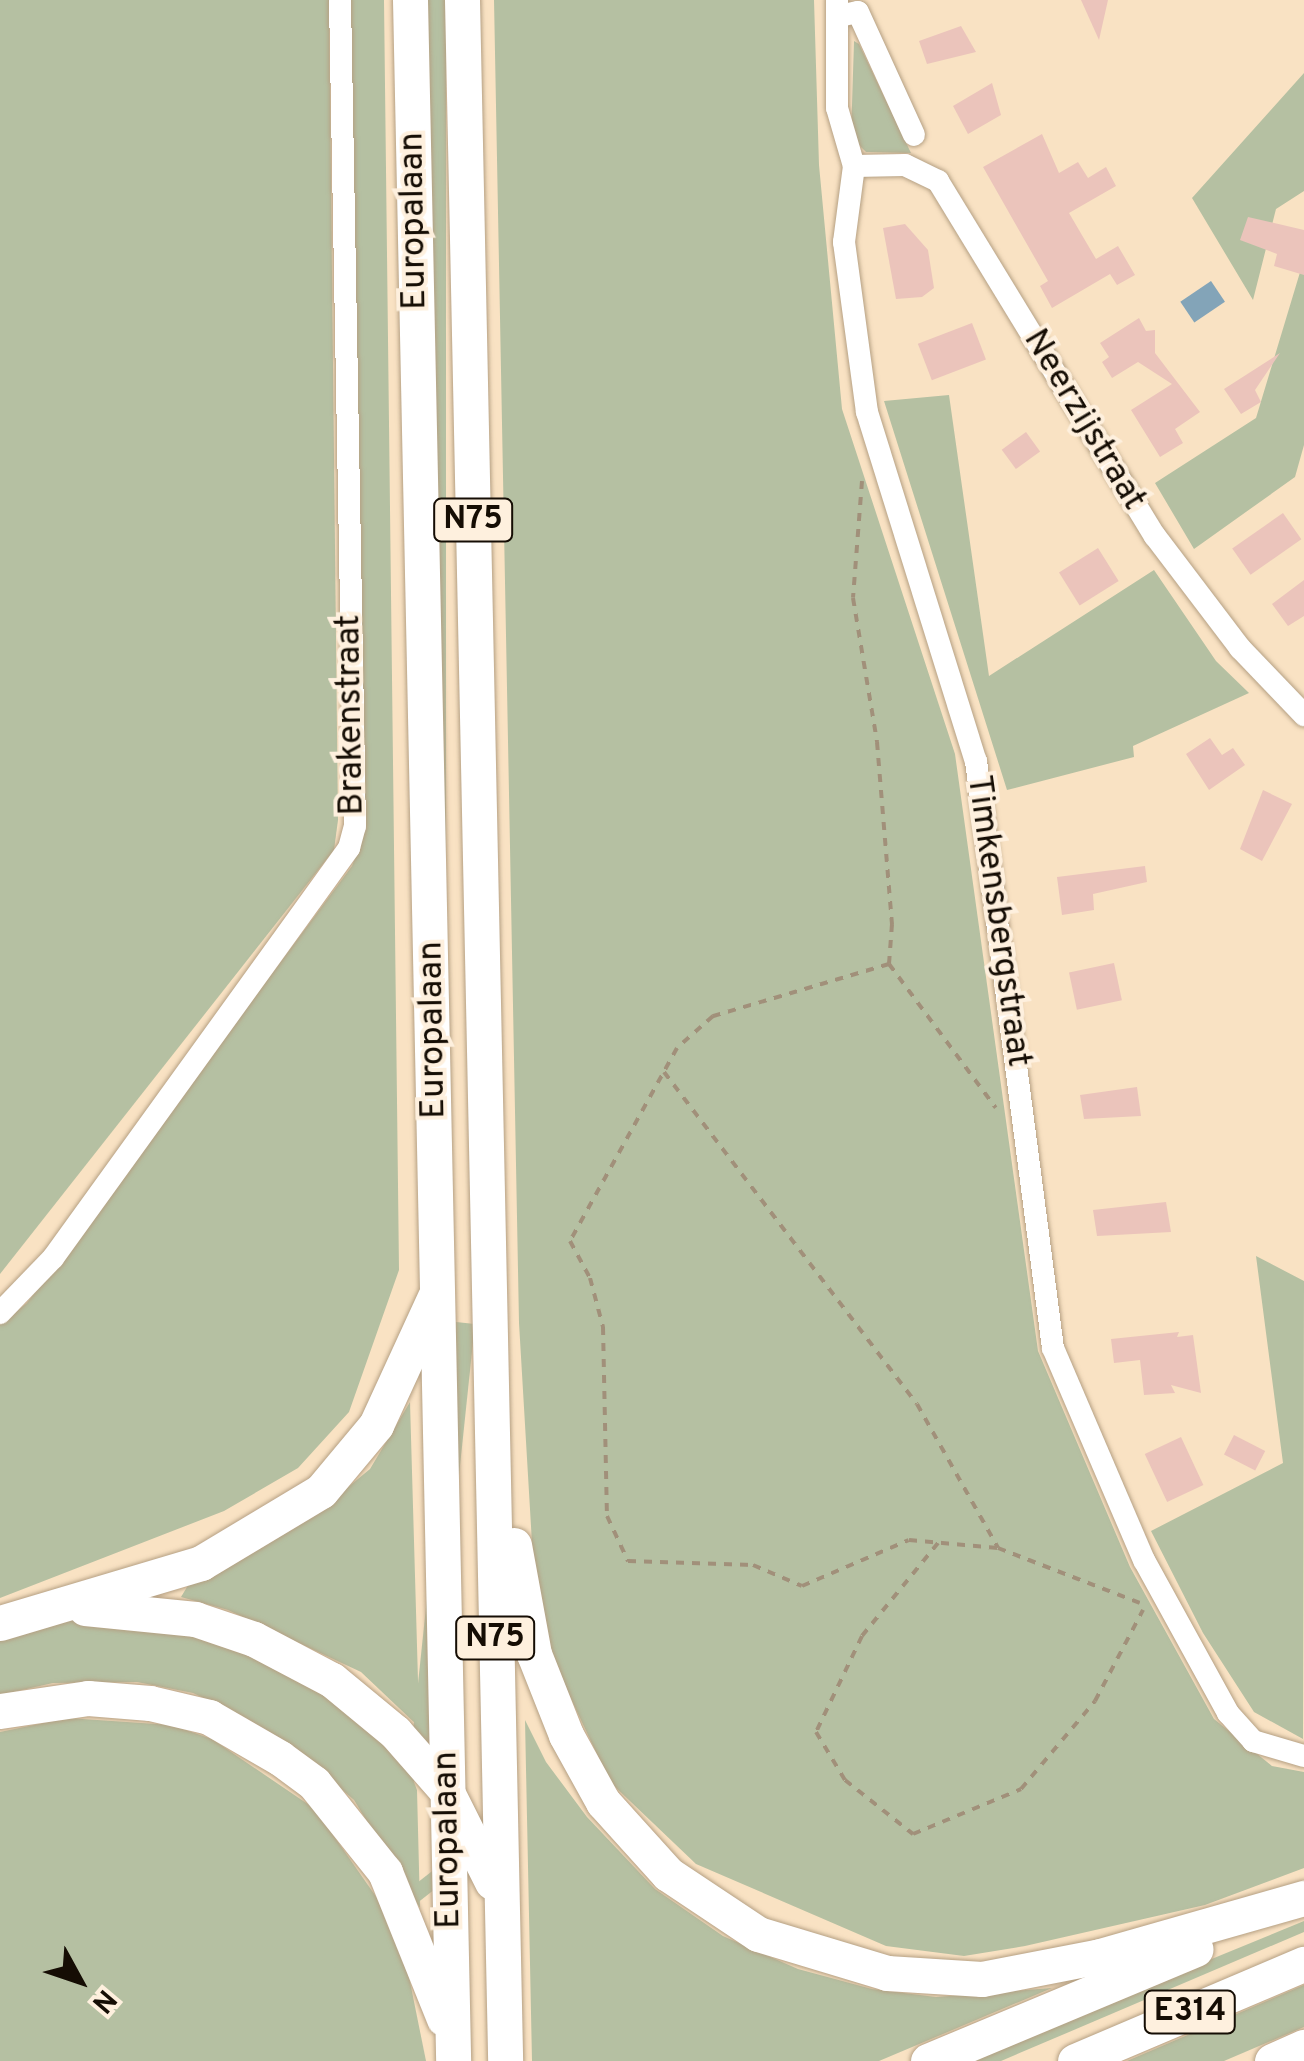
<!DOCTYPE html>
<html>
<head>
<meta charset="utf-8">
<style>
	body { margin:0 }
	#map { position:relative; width:1304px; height:2061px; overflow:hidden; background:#f9e2c3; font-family:Overpass,sans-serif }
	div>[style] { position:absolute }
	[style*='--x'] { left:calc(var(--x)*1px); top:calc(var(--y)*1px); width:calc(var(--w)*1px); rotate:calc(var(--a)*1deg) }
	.green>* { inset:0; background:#b5c0a2; transform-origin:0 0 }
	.water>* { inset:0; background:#83a4b8; transform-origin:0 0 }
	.building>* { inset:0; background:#ebc4bb; transform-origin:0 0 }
	.path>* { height:4px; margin-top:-2px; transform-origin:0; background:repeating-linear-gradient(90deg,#a1907a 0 8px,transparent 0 16px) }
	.roads { filter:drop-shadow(0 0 2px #b5a083) drop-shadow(0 0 2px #b5a083) }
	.minor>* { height:22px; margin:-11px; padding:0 11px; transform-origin:11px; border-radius:11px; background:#fff }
	.highway>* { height:35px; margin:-17.5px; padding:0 17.5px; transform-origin:17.5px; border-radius:17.5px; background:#fff }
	span { translate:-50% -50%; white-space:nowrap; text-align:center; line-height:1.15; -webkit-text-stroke:8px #fef0de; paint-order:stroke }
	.shield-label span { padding:2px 8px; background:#fef0de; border:2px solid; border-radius:8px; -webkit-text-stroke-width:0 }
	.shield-label { font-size:32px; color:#150d04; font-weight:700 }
	.street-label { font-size:35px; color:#150d04 }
	.north { position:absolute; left:30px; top:1931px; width:100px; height:100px; -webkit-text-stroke:8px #fef0de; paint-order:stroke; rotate:130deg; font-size:28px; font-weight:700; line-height:40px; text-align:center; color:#150d04 }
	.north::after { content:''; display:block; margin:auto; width:35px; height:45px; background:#150d04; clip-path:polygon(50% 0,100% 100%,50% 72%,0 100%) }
</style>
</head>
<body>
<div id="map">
	<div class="green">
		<div style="clip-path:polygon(0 0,329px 0,338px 820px,334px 850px,0 1274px)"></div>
		<div style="clip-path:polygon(348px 0,384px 0,399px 1270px,349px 1412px,298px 1468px,224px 1511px,0 1598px,0 1325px,27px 1303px,352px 866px,359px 848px)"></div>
		<div style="left:427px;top:0;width:19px;height:1269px"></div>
		<div style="clip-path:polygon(494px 0,814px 0,819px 165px,842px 409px,955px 754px,1038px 1351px,1130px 1567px,1214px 1719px,1272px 1766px,1304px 1772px,1304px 1868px,1205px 1905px,1025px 1946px,964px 1956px,886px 1946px,696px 1864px,610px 1782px,551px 1656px,533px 1560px,519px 1323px)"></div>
		<div style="clip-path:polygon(854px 41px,859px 44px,911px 153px,866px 152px,851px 137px)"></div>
		<div style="clip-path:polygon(1304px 73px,1304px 191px,1276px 209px,1253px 300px,1192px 198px)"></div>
		<div style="clip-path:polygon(1304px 259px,1304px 445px,1295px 477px,1194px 549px,1155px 483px,1256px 418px)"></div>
		<div style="clip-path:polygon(949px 395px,989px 676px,1154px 570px,1216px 661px,1249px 693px,1133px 746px,1134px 757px,1007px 790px,884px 401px)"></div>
		<div style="clip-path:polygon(1256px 1256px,1304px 1281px,1303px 1739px,1254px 1712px,1203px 1633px,1151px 1531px,1283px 1463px)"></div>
		<div style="left:456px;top:1322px;width:19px;height:461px;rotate:6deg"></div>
		<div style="clip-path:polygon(410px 1402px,419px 1715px,419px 1727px,361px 1672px,228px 1610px,181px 1597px,190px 1582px,312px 1517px,370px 1469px)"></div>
		<div style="clip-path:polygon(77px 1619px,209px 1633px,345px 1706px,407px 1764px,417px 1790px,420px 1908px,354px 1800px,291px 1745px,244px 1717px,193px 1693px,137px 1682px,53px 1683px,0 1695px,0 1633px)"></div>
		<div style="clip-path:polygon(68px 1718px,171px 1725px,212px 1739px,315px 1809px,386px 1911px,406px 1962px,426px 2061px,0 2061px,0 1732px)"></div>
		<div style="clip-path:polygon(525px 1720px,546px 1762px,587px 1817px,655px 1889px,723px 1936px,798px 1969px,872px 1989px,936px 1997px,1052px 1988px,879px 2061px,532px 2061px)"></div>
		<div style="left:463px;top:1847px;width:16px;height:214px;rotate:52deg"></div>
		<div style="clip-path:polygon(1304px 1921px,1304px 1932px,1001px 2061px,963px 2061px)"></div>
		<div style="clip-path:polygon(1304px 1985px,1304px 2027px,1224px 2061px,1127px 2061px)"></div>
	</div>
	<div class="water">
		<div style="left:1211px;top:281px;width:25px;height:37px;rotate:56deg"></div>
	</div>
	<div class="building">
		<div style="clip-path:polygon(1081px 0,1108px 0,1099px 40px)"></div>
		<div style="clip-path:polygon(961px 26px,976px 52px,927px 64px,919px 41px)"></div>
		<div style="clip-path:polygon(992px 83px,1001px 115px,968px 134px,953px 106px)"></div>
		<div style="clip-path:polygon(1042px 134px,1059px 173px,1078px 162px,1088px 178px,1106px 167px,1116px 186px,1069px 213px,1096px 259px,1118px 246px,1135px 275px,1117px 285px,1110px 274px,1052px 308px,1040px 286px,1048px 281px,983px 167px)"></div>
		<div style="clip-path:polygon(1248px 217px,1304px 230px,1304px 275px,1274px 266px,1277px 254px,1240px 240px)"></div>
		<div style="clip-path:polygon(905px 224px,928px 250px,934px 288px,922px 297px,896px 299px,883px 228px)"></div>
		<div style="clip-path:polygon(1139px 318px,1146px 331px,1155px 330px,1155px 353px,1200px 412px,1175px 429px,1183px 443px,1160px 457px,1131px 410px,1172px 384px,1138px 362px,1112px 378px,1102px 362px,1109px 357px,1100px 343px)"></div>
		<div style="left:972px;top:323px;width:39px;height:58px;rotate:69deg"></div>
		<div style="clip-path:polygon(1280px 353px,1255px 390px,1261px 402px,1241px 414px,1224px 389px)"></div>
		<div style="left:1026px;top:432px;width:24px;height:30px;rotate:54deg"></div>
		<div style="left:1283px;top:513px;width:32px;height:62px;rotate:55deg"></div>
		<div style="left:1098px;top:548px;width:39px;height:46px;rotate:58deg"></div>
		<div style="clip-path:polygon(1304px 580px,1304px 616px,1288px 626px,1272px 604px)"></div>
		<div style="clip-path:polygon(1210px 738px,1222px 755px,1233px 748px,1245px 765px,1209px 790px,1186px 754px)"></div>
		<div style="clip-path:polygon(1263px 790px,1292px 804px,1262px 861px,1240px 849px)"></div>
		<div style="clip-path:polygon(1145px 866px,1147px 882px,1093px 894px,1094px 910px,1062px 915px,1057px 877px)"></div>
		<div style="left:1114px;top:963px;width:38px;height:46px;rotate:78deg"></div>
		<div style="clip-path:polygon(1137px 1087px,1141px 1116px,1084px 1119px,1080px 1095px)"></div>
		<div style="clip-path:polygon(1166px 1202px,1171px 1232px,1097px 1236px,1093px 1210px)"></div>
		<div style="clip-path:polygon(1179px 1332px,1177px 1337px,1193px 1335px,1201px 1393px,1171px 1385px,1175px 1393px,1144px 1395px,1140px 1360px,1114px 1363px,1111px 1339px)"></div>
		<div style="left:1234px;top:1435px;width:35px;height:22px;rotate:27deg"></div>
		<div style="left:1181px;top:1437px;width:53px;height:40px;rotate:65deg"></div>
	</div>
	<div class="path">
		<div style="--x:862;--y:481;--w:117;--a:94.4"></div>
		<div style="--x:853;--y:598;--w:146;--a:80.5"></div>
		<div style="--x:877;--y:742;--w:183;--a:85.3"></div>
		<div style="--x:892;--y:924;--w:40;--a:94.3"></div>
		<div style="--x:889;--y:964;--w:179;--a:53.4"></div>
		<div style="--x:889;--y:964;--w:184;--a:163.5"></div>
		<div style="--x:713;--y:1016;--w:48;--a:138.4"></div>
		<div style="--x:677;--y:1048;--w:221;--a:119"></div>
		<div style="--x:570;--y:1241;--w:42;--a:61.6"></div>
		<div style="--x:590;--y:1278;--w:51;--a:75.1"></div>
		<div style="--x:603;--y:1327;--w:189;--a:88.8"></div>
		<div style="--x:607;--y:1516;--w:50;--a:65"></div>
		<div style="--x:628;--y:1561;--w:125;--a:1.8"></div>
		<div style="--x:753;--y:1565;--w:53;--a:23.2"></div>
		<div style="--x:802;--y:1586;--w:116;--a:-23.3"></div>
		<div style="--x:909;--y:1540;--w:89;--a:5.1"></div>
		<div style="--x:998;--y:1548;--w:152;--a:21.2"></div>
		<div style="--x:664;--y:1072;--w:417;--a:52.7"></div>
		<div style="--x:917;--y:1404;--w:165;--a:60.6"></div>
		<div style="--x:938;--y:1543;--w:120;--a:129.3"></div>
		<div style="--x:862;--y:1636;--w:106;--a:115.6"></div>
		<div style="--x:816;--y:1732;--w:56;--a:58.9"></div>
		<div style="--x:845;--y:1780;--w:87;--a:38.5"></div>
		<div style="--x:913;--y:1834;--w:117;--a:-22.6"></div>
		<div style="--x:1021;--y:1789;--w:115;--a:-49.9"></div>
		<div style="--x:1095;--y:1701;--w:103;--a:-62.2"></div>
	</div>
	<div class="roads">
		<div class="minor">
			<div style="--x:837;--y:0;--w:108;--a:90"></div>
			<div style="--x:837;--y:108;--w:60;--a:73.7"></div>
			<div style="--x:854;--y:166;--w:77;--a:97.5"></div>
			<div style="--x:844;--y:242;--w:172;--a:82.3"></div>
			<div style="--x:867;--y:412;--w:366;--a:72.7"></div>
			<div style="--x:976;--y:761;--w:592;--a:82.53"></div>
			<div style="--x:1053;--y:1348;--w:231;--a:66.8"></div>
			<div style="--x:1144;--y:1560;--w:175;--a:61.2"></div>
			<div style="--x:1228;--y:1713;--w:38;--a:48"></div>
			<div style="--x:1253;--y:1741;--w:53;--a:16.4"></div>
			<div style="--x:839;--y:16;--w:19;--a:-12"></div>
			<div style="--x:858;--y:12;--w:135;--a:65.5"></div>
			<div style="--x:854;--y:166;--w:51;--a:-1.1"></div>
			<div style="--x:905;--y:165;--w:37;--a:26"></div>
			<div style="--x:938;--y:181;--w:416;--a:58.6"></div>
			<div style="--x:1155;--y:536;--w:141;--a:52.8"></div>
			<div style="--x:1240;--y:648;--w:93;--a:46.3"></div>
			<div style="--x:0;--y:1313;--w:76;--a:-46.1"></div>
			<div style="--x:53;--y:1258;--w:506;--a:-54.17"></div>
			<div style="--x:349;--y:848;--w:23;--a:-75"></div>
			<div style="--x:355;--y:826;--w:826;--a:-91.04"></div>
		</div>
		<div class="highway">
			<div style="--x:410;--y:0;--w:2061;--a:88.8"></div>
			<div style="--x:462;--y:0;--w:2061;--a:88.8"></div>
			<div style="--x:514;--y:1545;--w:111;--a:79.6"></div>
			<div style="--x:534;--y:1654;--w:87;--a:68.4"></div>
			<div style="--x:566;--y:1735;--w:77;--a:61.1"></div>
			<div style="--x:603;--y:1802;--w:97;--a:47.9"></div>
			<div style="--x:668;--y:1874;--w:108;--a:33.7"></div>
			<div style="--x:758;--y:1934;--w:135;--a:16.8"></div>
			<div style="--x:887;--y:1973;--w:95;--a:3.6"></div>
			<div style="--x:982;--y:1979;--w:120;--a:-11"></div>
			<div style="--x:1100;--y:1956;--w:212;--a:-15.9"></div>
			<div style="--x:85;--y:1608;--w:111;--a:5.7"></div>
			<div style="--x:195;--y:1619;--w:62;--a:18.7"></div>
			<div style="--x:254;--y:1639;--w:88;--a:27.7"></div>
			<div style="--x:332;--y:1680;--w:82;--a:39.5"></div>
			<div style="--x:395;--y:1732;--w:77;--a:48.7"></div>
			<div style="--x:446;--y:1790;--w:103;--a:63.4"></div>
			<div style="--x:0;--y:1623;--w:210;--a:-16.6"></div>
			<div style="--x:201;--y:1563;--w:140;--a:-31"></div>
			<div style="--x:321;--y:1491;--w:86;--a:-50.2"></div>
			<div style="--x:376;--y:1425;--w:141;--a:-65.3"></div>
			<div style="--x:0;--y:1711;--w:89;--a:-8.4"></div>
			<div style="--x:88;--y:1698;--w:62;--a:4.6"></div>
			<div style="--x:150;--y:1703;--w:61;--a:13.3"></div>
			<div style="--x:209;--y:1717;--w:82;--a:30"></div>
			<div style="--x:280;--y:1758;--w:42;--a:36.3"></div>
			<div style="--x:314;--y:1783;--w:114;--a:51.4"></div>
			<div style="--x:385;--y:1872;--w:158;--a:68.1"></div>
			<div style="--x:928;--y:2061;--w:290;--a:-22.7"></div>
			<div style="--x:1075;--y:2061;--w:249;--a:-23"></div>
			<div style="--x:1272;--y:2061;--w:35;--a:-24"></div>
		</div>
	</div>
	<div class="shield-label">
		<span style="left:473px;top:520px">N75</span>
		<span style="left:495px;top:1638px">N75</span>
		<span style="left:1190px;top:2012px">E314</span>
	</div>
	<div class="street-label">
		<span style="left:414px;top:221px;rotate:-91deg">Europalaan</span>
		<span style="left:1084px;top:420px;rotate:59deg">Neerzijstraat</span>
		<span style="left:351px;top:715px;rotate:-91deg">Brakenstraat</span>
		<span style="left:998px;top:921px;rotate:82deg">Timkensbergstraat</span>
		<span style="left:433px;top:1030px;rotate:-91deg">Europalaan</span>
		<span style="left:448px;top:1840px;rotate:-91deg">Europalaan</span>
	</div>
	<div class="north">N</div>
</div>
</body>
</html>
